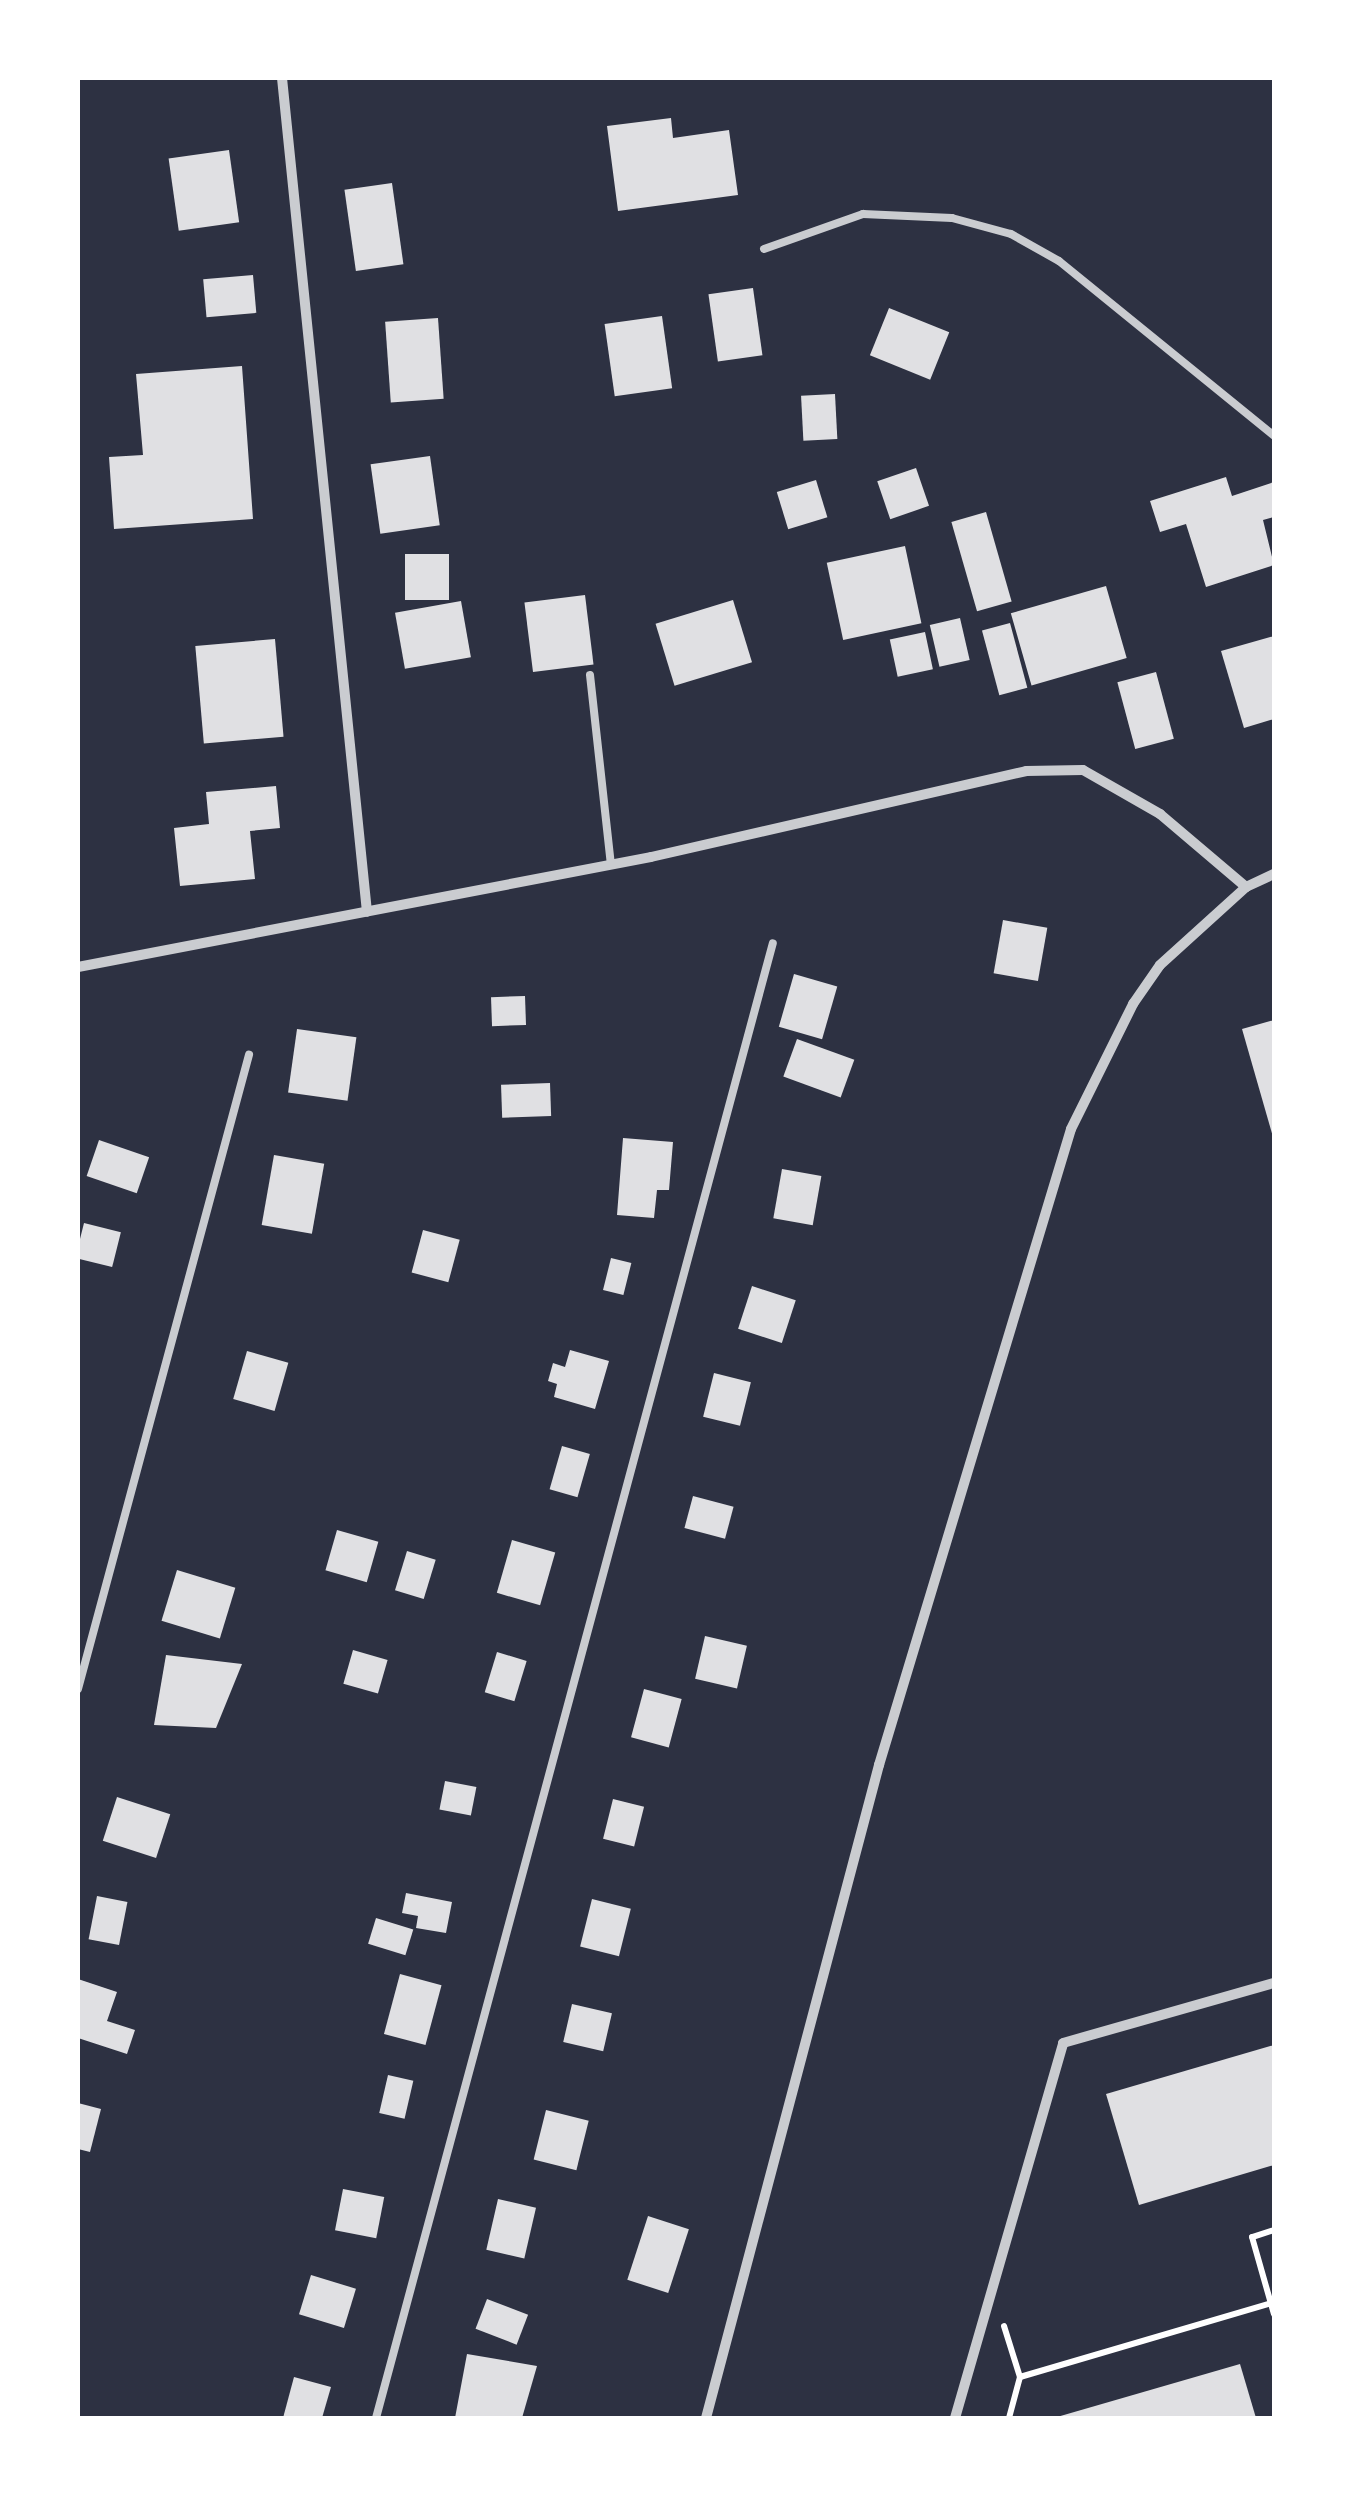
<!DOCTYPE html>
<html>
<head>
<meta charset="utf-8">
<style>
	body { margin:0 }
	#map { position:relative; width:1352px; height:2496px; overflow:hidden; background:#2d3142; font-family:Literata,serif }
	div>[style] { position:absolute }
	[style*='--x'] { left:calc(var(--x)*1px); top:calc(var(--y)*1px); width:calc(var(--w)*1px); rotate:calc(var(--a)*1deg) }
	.building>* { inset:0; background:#e0e0e3; transform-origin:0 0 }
	.path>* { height:6px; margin:-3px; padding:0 3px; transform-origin:3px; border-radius:3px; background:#fff }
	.service>* { height:8px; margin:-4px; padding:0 4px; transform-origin:4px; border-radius:4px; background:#caccd0 }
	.minor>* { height:10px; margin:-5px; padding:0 5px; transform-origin:5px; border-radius:5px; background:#caccd0 }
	span { translate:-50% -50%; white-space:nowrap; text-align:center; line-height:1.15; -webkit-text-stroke:10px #fff; paint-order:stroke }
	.frame { position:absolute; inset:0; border:80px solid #fff; pointer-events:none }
</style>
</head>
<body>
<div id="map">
	<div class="building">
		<div style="clip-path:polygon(671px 118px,673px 138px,729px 130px,738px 195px,618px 211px,607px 126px)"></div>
		<div style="left:229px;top:150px;width:73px;height:61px;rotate:82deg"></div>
		<div style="left:392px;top:183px;width:82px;height:48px;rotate:82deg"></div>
		<div style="left:253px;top:275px;width:38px;height:50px;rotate:85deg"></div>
		<div style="left:753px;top:288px;width:68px;height:45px;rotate:82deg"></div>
		<div style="left:889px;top:308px;width:65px;height:51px;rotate:22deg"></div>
		<div style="left:662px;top:316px;width:73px;height:58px;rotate:82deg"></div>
		<div style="left:438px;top:318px;width:81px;height:53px;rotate:86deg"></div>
		<div style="clip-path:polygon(242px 366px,253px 519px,114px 529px,109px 457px,143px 455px,136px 374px)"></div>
		<div style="left:835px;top:394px;width:45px;height:34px;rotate:87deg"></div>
		<div style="left:430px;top:456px;width:70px;height:60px;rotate:82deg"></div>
		<div style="left:916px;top:468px;width:40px;height:41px;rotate:71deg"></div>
		<div style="clip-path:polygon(1226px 477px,1232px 496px,1274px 482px,1274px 517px,1263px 520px,1274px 565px,1206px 587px,1186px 524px,1160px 532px,1150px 501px)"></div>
		<div style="left:816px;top:480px;width:39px;height:41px;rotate:73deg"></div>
		<div style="left:986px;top:512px;width:93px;height:36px;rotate:74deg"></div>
		<div style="left:905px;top:546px;width:79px;height:80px;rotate:78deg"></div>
		<div style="left:405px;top:554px;width:44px;height:46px"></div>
		<div style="left:1106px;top:586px;width:75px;height:99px;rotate:74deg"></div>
		<div style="left:585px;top:595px;width:70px;height:61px;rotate:83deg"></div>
		<div style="left:733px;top:600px;width:65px;height:81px;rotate:73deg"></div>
		<div style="left:461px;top:601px;width:57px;height:67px;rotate:80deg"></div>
		<div style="left:960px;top:618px;width:43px;height:31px;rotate:77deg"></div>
		<div style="left:1010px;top:623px;width:67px;height:29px;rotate:75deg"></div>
		<div style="left:925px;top:632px;width:38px;height:36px;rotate:78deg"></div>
		<div style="clip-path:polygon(1274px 636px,1274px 719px,1244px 728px,1221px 651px)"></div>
		<div style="left:275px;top:639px;width:98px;height:80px;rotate:85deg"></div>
		<div style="left:1156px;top:672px;width:69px;height:40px;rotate:75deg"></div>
		<div style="clip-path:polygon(276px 786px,280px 828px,250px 831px,255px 879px,180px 886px,174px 828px,209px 824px,206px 792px)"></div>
		<div style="left:1003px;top:920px;width:45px;height:54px;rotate:10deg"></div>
		<div style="left:794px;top:974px;width:45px;height:55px;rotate:16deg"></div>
		<div style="left:525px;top:996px;width:29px;height:34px;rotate:88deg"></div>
		<div style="clip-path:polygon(1274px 1020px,1274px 1137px,1273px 1137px,1242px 1029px)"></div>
		<div style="left:297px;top:1029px;width:60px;height:64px;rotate:8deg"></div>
		<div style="left:797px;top:1039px;width:61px;height:40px;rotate:20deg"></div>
		<div style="left:550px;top:1083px;width:33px;height:49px;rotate:88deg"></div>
		<div style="clip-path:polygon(623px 1138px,673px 1142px,669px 1190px,657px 1190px,654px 1218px,617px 1215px)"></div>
		<div style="left:99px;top:1140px;width:53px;height:38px;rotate:19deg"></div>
		<div style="left:274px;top:1155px;width:51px;height:71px;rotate:10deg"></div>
		<div style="left:782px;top:1169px;width:40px;height:50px;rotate:10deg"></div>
		<div style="left:84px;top:1223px;width:38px;height:36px;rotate:14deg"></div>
		<div style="left:423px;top:1230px;width:38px;height:44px;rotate:15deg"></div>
		<div style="left:611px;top:1258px;width:21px;height:33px;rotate:14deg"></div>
		<div style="left:752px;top:1286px;width:46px;height:45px;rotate:18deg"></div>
		<div style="clip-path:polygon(570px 1350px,609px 1361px,595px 1409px,554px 1397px,557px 1384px,548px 1381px,553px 1363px,565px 1367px)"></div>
		<div style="left:247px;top:1351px;width:43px;height:50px;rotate:16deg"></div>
		<div style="left:714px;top:1373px;width:38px;height:45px;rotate:14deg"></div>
		<div style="left:562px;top:1446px;width:29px;height:45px;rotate:16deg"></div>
		<div style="left:693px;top:1496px;width:42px;height:33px;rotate:15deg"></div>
		<div style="left:337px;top:1530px;width:43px;height:42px;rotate:16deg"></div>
		<div style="left:512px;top:1540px;width:45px;height:55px;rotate:16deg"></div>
		<div style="left:407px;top:1551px;width:30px;height:41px;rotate:17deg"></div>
		<div style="left:177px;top:1570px;width:61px;height:53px;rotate:17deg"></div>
		<div style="left:705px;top:1636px;width:43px;height:44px;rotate:13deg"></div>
		<div style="left:353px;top:1650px;width:36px;height:35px;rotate:16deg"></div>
		<div style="left:497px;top:1652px;width:31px;height:42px;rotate:17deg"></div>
		<div style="clip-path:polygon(166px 1655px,242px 1664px,216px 1728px,154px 1725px)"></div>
		<div style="left:644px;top:1689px;width:39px;height:50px;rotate:15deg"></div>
		<div style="left:445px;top:1781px;width:32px;height:29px;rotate:11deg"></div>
		<div style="left:117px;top:1797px;width:56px;height:46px;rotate:18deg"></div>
		<div style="left:613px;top:1799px;width:32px;height:41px;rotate:14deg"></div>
		<div style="clip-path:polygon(406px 1893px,452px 1902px,446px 1933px,416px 1928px,418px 1916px,402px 1913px)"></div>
		<div style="left:97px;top:1896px;width:31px;height:44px;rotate:11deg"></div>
		<div style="left:592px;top:1899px;width:40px;height:49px;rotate:14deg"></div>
		<div style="left:376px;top:1918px;width:39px;height:27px;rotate:17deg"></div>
		<div style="left:400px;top:1974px;width:43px;height:62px;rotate:15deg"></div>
		<div style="clip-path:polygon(78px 1979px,117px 1992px,107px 2021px,135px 2030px,127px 2054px,78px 2038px)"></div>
		<div style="left:572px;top:2004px;width:41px;height:39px;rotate:13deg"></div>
		<div style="clip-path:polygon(1274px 2045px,1274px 2165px,1139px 2205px,1106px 2094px)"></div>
		<div style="left:388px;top:2075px;width:26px;height:39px;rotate:13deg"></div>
		<div style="clip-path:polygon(78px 2103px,101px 2109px,90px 2152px,78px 2149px)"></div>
		<div style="left:546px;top:2110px;width:44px;height:51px;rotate:14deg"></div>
		<div style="left:343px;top:2189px;width:42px;height:42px;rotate:11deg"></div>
		<div style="left:498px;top:2199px;width:39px;height:52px;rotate:13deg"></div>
		<div style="left:648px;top:2216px;width:43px;height:67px;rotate:18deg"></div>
		<div style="left:311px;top:2275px;width:47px;height:41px;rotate:17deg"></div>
		<div style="left:487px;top:2299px;width:44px;height:32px;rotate:21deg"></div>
		<div style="clip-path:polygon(467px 2354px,537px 2366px,522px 2418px,455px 2418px)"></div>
		<div style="clip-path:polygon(1240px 2364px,1256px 2418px,1057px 2418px,1057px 2417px)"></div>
		<div style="clip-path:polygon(294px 2377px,331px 2387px,322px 2418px,283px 2418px)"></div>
	</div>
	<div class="path">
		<div style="--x:1274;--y:2230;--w:23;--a:162"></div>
		<div style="--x:1252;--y:2237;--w:80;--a:74.1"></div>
		<div style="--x:1004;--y:2326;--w:53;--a:72.6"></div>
		<div style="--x:1020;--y:2377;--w:42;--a:105"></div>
		<div style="--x:1020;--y:2377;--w:262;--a:-16.4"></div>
	</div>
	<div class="service">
		<div style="--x:764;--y:249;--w:105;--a:-19.5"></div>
		<div style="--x:863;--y:214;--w:89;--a:2.6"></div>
		<div style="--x:952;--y:218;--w:61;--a:15.2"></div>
		<div style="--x:1011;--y:234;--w:55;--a:29.4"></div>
		<div style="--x:1059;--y:261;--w:277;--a:39.1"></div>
		<div style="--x:590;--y:675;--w:191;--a:83.7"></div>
		<div style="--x:78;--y:1689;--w:657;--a:-74.91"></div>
		<div style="--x:376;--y:2418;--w:1527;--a:-74.94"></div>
	</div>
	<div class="minor">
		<div style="--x:282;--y:78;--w:838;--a:84.18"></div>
		<div style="--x:78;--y:967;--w:583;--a:-10.87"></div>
		<div style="--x:651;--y:857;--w:385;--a:-12.9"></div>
		<div style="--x:1026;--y:771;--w:57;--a:-1"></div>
		<div style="--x:1083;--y:770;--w:89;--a:29.7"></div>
		<div style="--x:1160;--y:814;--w:113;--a:40.3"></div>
		<div style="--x:706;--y:2418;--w:676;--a:-75.16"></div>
		<div style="--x:879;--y:1765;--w:664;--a:-73.2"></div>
		<div style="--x:1071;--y:1129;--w:140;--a:-63.6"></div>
		<div style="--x:1133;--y:1004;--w:47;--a:-55.3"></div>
		<div style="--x:1160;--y:965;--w:116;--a:-42.2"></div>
		<div style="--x:1246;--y:887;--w:31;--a:-25"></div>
		<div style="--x:955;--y:2418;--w:390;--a:-73.9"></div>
		<div style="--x:1063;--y:2043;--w:219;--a:-15.9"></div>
	</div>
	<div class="frame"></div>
</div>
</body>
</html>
